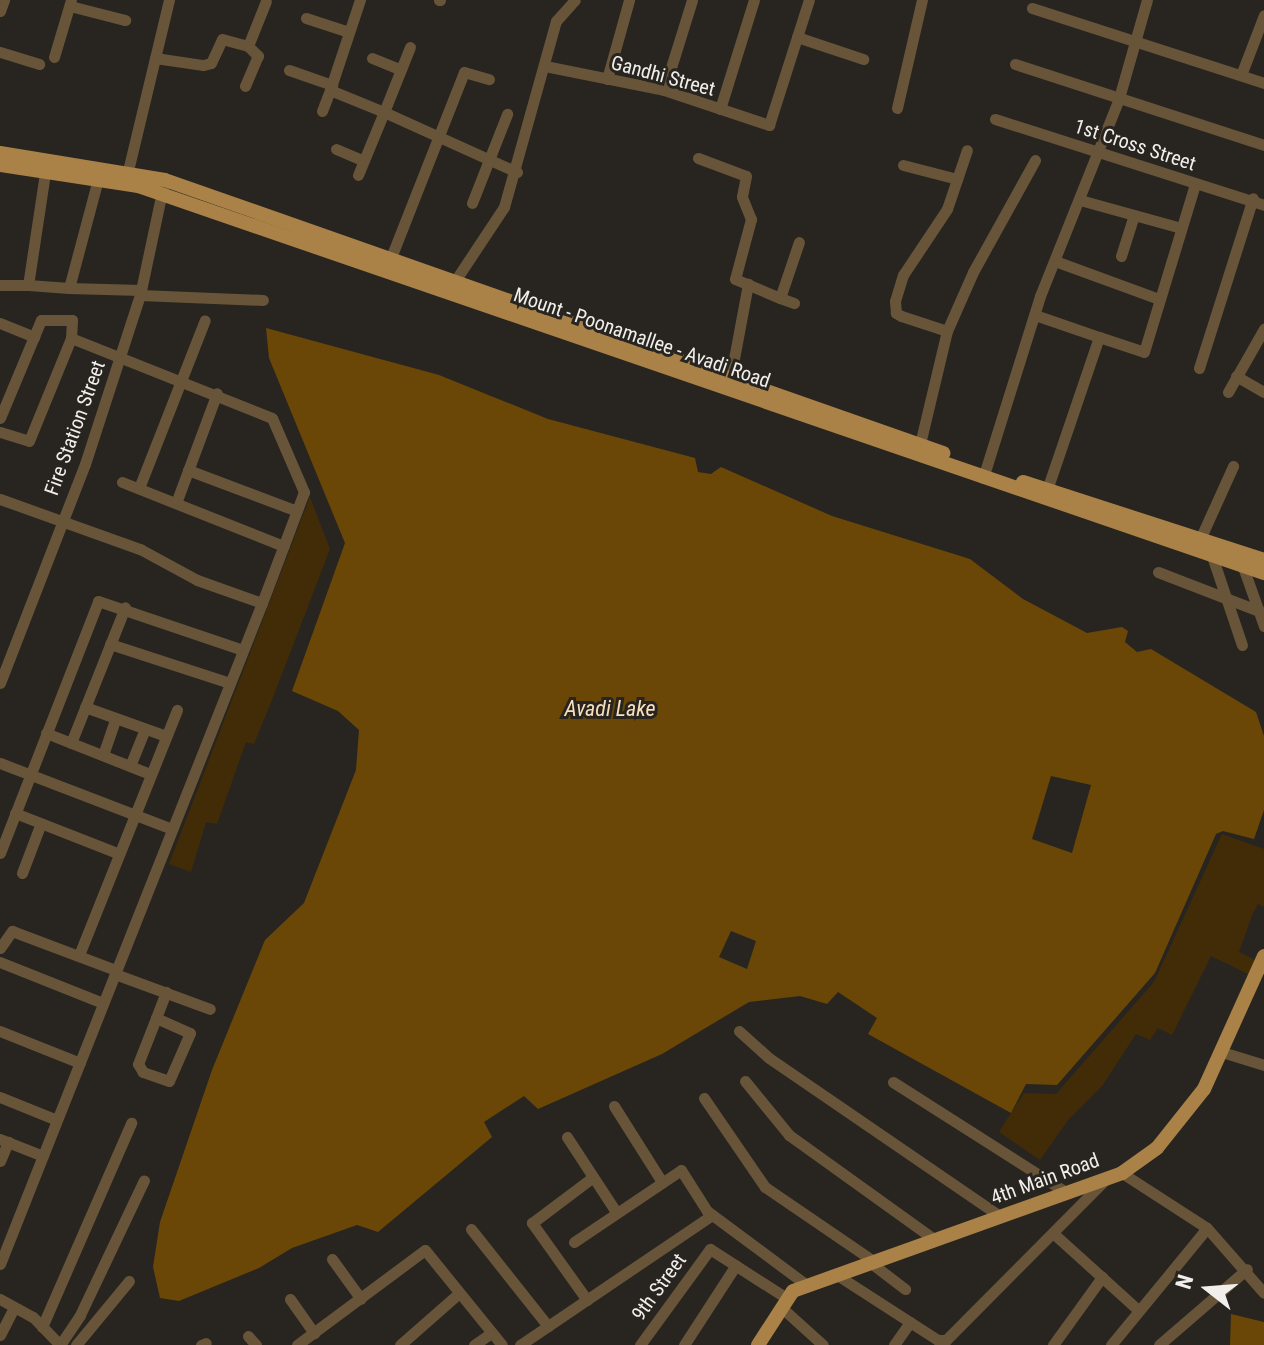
<!DOCTYPE html>
<html>
<head>
<meta charset="utf-8">
<style>
	body { margin:0 }
	#map { position:relative; width:1264px; height:1345px; overflow:hidden; background:#282520; font-family:"Roboto Condensed",sans-serif }
	div>[style] { position:absolute }
	[style*='--x'] { left:calc(var(--x)*1px); top:calc(var(--y)*1px); width:calc(var(--w)*1px); rotate:calc(var(--a)*1deg) }
	.green>* { inset:0; background:#422c07 }
	.water>* { inset:0; background:#6a4707 }
	.minor>* { height:11px; margin:-5.5px; padding:0 5.5px; transform-origin:5.5px; border-radius:5.5px; background:#685539 }
	.major>* { height:14px; margin:-7px; padding:0 7px; transform-origin:7px; border-radius:7px; background:#aa8247 }
	span { translate:-50% -50%; white-space:nowrap; text-align:center; line-height:1.15; -webkit-text-stroke:6px #282520; paint-order:stroke }
	.street-label { font-size:20px; color:#f1efec }
	.water-label { font-size:22px; color:#f9dfbb; font-style:italic }
	.north { position:absolute; left:1168px; top:1249px; width:80px; height:80px; -webkit-text-stroke:6px #282520; paint-order:stroke; rotate:287deg; font-size:22px; font-weight:700; line-height:32px; text-align:center; color:#f1efec }
	.north::after { content:''; display:block; margin:auto; width:28px; height:36px; background:#f1efec; clip-path:polygon(50% 0,100% 100%,50% 72%,0 100%) }
</style>
</head>
<body>
<div id="map">
	<div class="green">
		<div style="clip-path:polygon(310px 497px,330px 549px,272px 700px,254px 744px,246px 742px,217px 824px,206px 822px,191px 872px,169px 864px)"></div>
		<div style="clip-path:polygon(1222px 834px,1264px 849px,1264px 907px,1258px 904px,1253px 913px,1239px 952px,1257px 961px,1250px 975px,1211px 956px,1172px 1035px,1158px 1028px,1150px 1040px,1136px 1034px,1102px 1086px,1068px 1120px,1040px 1160px,999px 1132px,1024px 1093px,1056px 1094px,1154px 982px)"></div>
	</div>
	<div class="water">
		<div style="clip-path:polygon(evenodd,266px 328px,439px 375px,548px 419px,695px 458px,698px 472px,711px 474px,721px 467px,832px 516px,970px 559px,1023px 599px,1087px 633px,1122px 627px,1128px 631px,1125px 642px,1137px 652px,1151px 649px,1256px 712px,1264px 736px,1264px 810px,1254px 839px,1223px 831px,1216px 834px,1155px 973px,1057px 1085px,1026px 1084px,1011px 1113px,868px 1034px,877px 1018px,838px 992px,827px 1004px,800px 996px,749px 1002px,662px 1054px,538px 1109px,524px 1096px,484px 1122px,492px 1137px,378px 1232px,357px 1225px,292px 1248px,259px 1268px,179px 1301px,160px 1298px,153px 1267px,160px 1222px,212px 1070px,265px 940px,304px 903px,356px 770px,359px 730px,338px 711px,292px 691px,345px 543px,269px 358px,266px 328px,1051px 776px,1091px 785px,1072px 853px,1032px 839px,1051px 776px,266px 328px,731px 931px,756px 941px,747px 969px,719px 957px,731px 931px)"></div>
		<div style="clip-path:polygon(1231px 1314px,1264px 1322px,1264px 1345px,1230px 1345px)"></div>
	</div>
	<div class="minor">
		<div style="--x:439;--y:0;--w:1;--a:0"></div>
		<div style="--x:70;--y:6;--w:57;--a:14.3"></div>
		<div style="--x:1032;--y:8;--w:244;--a:17.9"></div>
		<div style="--x:0;--y:11;--w:12;--a:-70"></div>
		<div style="--x:306;--y:18;--w:45;--a:18"></div>
		<div style="--x:797;--y:37;--w:70;--a:18.4"></div>
		<div style="--x:410;--y:47;--w:70;--a:111.8"></div>
		<div style="--x:384;--y:112;--w:146;--a:24.3"></div>
		<div style="--x:0;--y:52;--w:41;--a:17.1"></div>
		<div style="--x:54;--y:57;--w:59;--a:-73.4"></div>
		<div style="--x:155;--y:58;--w:49;--a:8.3"></div>
		<div style="--x:203;--y:65;--w:8;--a:-14"></div>
		<div style="--x:211;--y:63;--w:26;--a:-65"></div>
		<div style="--x:222;--y:39;--w:27;--a:15"></div>
		<div style="--x:248;--y:46;--w:48;--a:-68.2"></div>
		<div style="--x:372;--y:58;--w:31;--a:22"></div>
		<div style="--x:1015;--y:64;--w:262;--a:18"></div>
		<div style="--x:545;--y:66;--w:121;--a:11.4"></div>
		<div style="--x:664;--y:90;--w:111;--a:18.4"></div>
		<div style="--x:769;--y:125;--w:131;--a:-72.3"></div>
		<div style="--x:289;--y:70;--w:46;--a:19.2"></div>
		<div style="--x:1241;--y:75;--w:64;--a:-69"></div>
		<div style="--x:607;--y:79;--w:82;--a:-74.4"></div>
		<div style="--x:245;--y:86;--w:33;--a:-67"></div>
		<div style="--x:258;--y:56;--w:14;--a:-135"></div>
		<div style="--x:664;--y:90;--w:94;--a:-72.7"></div>
		<div style="--x:897;--y:108;--w:111;--a:-77"></div>
		<div style="--x:720;--y:109;--w:114;--a:-72.7"></div>
		<div style="--x:322;--y:111;--w:22;--a:-69"></div>
		<div style="--x:995;--y:119;--w:282;--a:17.7"></div>
		<div style="--x:336;--y:149;--w:30;--a:23"></div>
		<div style="--x:698;--y:158;--w:51;--a:20.6"></div>
		<div style="--x:746;--y:176;--w:21;--a:101"></div>
		<div style="--x:742;--y:197;--w:24;--a:68"></div>
		<div style="--x:751;--y:219;--w:62;--a:104.9"></div>
		<div style="--x:735;--y:279;--w:49;--a:22.9"></div>
		<div style="--x:780;--y:298;--w:59;--a:-71.3"></div>
		<div style="--x:903;--y:165;--w:56;--a:14.5"></div>
		<div style="--x:45;--y:173;--w:113;--a:98.6"></div>
		<div style="--x:28;--y:285;--w:41;--a:4.2"></div>
		<div style="--x:69;--y:288;--w:113;--a:-75.1"></div>
		<div style="--x:358;--y:175;--w:68;--a:-67.6"></div>
		<div style="--x:384;--y:112;--w:58;--a:-157.8"></div>
		<div style="--x:330;--y:90;--w:95;--a:-71.6"></div>
		<div style="--x:126;--y:179;--w:184;--a:-76.5"></div>
		<div style="--x:1080;--y:200;--w:105;--a:15.5"></div>
		<div style="--x:472;--y:203;--w:96;--a:-68.5"></div>
		<div style="--x:1121;--y:256;--w:43;--a:-72.4"></div>
		<div style="--x:390;--y:260;--w:202;--a:-68.5"></div>
		<div style="--x:464;--y:72;--w:26;--a:16"></div>
		<div style="--x:1055;--y:261;--w:111;--a:20.1"></div>
		<div style="--x:0;--y:285;--w:28;--a:0"></div>
		<div style="--x:451;--y:287;--w:96;--a:-56.5"></div>
		<div style="--x:504;--y:207;--w:193;--a:-74.4"></div>
		<div style="--x:556;--y:21;--w:28;--a:-48"></div>
		<div style="--x:69;--y:288;--w:72;--a:1.6"></div>
		<div style="--x:140;--y:295;--w:123;--a:2.3"></div>
		<div style="--x:780;--y:298;--w:15;--a:20"></div>
		<div style="--x:1035;--y:315;--w:68;--a:19"></div>
		<div style="--x:1099;--y:337;--w:162;--a:108.8"></div>
		<div style="--x:0;--y:323;--w:37;--a:22"></div>
		<div style="--x:947;--y:331;--w:64;--a:-66.2"></div>
		<div style="--x:973;--y:272;--w:128;--a:-61"></div>
		<div style="--x:1099;--y:337;--w:47;--a:18.4"></div>
		<div style="--x:1144;--y:352;--w:176;--a:-73.1"></div>
		<div style="--x:1199;--y:368;--w:178;--a:-72.4"></div>
		<div style="--x:1236;--y:376;--w:32;--a:30"></div>
		<div style="--x:730;--y:380;--w:98;--a:-79.4"></div>
		<div style="--x:1228;--y:392;--w:73;--a:-60.3"></div>
		<div style="--x:0;--y:418;--w:106;--a:-67.3"></div>
		<div style="--x:41;--y:320;--w:31;--a:0"></div>
		<div style="--x:72;--y:320;--w:18;--a:93"></div>
		<div style="--x:0;--y:432;--w:30;--a:17"></div>
		<div style="--x:29;--y:441;--w:111;--a:-67.8"></div>
		<div style="--x:71;--y:338;--w:216;--a:21.7"></div>
		<div style="--x:272;--y:418;--w:81;--a:66.6"></div>
		<div style="--x:304;--y:492;--w:119;--a:110.7"></div>
		<div style="--x:920;--y:444;--w:116;--a:-76.6"></div>
		<div style="--x:947;--y:331;--w:48;--a:-161.9"></div>
		<div style="--x:901;--y:316;--w:6;--a:-149"></div>
		<div style="--x:896;--y:313;--w:12;--a:-95"></div>
		<div style="--x:895;--y:301;--w:27;--a:-73"></div>
		<div style="--x:903;--y:275;--w:79;--a:-56.3"></div>
		<div style="--x:947;--y:209;--w:62;--a:-71.3"></div>
		<div style="--x:188;--y:470;--w:116;--a:20.6"></div>
		<div style="--x:983;--y:478;--w:191;--a:-72.6"></div>
		<div style="--x:1040;--y:296;--w:213;--a:-68.2"></div>
		<div style="--x:1119;--y:98;--w:102;--a:-74.1"></div>
		<div style="--x:122;--y:482;--w:174;--a:21.6"></div>
		<div style="--x:139;--y:488;--w:180;--a:-68.6"></div>
		<div style="--x:0;--y:499;--w:149;--a:19.7"></div>
		<div style="--x:140;--y:549;--w:65;--a:28.5"></div>
		<div style="--x:197;--y:580;--w:69;--a:19.5"></div>
		<div style="--x:262;--y:603;--w:711;--a:111.62"></div>
		<div style="--x:176;--y:503;--w:117;--a:-69.6"></div>
		<div style="--x:1201;--y:537;--w:78;--a:-65.7"></div>
		<div style="--x:1212;--y:556;--w:94;--a:71.4"></div>
		<div style="--x:1243;--y:567;--w:63;--a:70.4"></div>
		<div style="--x:1158;--y:572;--w:114;--a:21.1"></div>
		<div style="--x:110;--y:644;--w:126;--a:18"></div>
		<div style="--x:0;--y:683;--w:235;--a:-68.8"></div>
		<div style="--x:85;--y:464;--w:178;--a:-72"></div>
		<div style="--x:140;--y:295;--w:110;--a:-78"></div>
		<div style="--x:85;--y:707;--w:86;--a:19.7"></div>
		<div style="--x:46;--y:733;--w:112;--a:21.5"></div>
		<div style="--x:71;--y:743;--w:146;--a:-68.3"></div>
		<div style="--x:103;--y:755;--w:39;--a:-71"></div>
		<div style="--x:0;--y:763;--w:184;--a:21"></div>
		<div style="--x:130;--y:766;--w:40;--a:-68"></div>
		<div style="--x:15;--y:813;--w:110;--a:21.4"></div>
		<div style="--x:0;--y:853;--w:270;--a:-68.7"></div>
		<div style="--x:98;--y:601;--w:153;--a:18.7"></div>
		<div style="--x:22;--y:873;--w:53;--a:-69.2"></div>
		<div style="--x:0;--y:948;--w:21;--a:-55"></div>
		<div style="--x:12;--y:931;--w:111;--a:20.6"></div>
		<div style="--x:79;--y:955;--w:264;--a:-68.2"></div>
		<div style="--x:0;--y:962;--w:111;--a:21.7"></div>
		<div style="--x:115;--y:974;--w:101;--a:20.2"></div>
		<div style="--x:156;--y:1018;--w:37;--a:24"></div>
		<div style="--x:190;--y:1033;--w:52;--a:113.6"></div>
		<div style="--x:169;--y:1081;--w:28;--a:-161"></div>
		<div style="--x:143;--y:1072;--w:9;--a:-122"></div>
		<div style="--x:138;--y:1064;--w:49;--a:-68.6"></div>
		<div style="--x:156;--y:1018;--w:28;--a:-69"></div>
		<div style="--x:0;--y:1031;--w:86;--a:21.8"></div>
		<div style="--x:739;--y:1031;--w:40;--a:42"></div>
		<div style="--x:769;--y:1058;--w:281;--a:34.4"></div>
		<div style="--x:1222;--y:1052;--w:44;--a:17.2"></div>
		<div style="--x:745;--y:1081;--w:70;--a:50.8"></div>
		<div style="--x:789;--y:1135;--w:180;--a:35.7"></div>
		<div style="--x:893;--y:1082;--w:206;--a:32.5"></div>
		<div style="--x:0;--y:1097;--w:61;--a:22"></div>
		<div style="--x:704;--y:1098;--w:108;--a:55.6"></div>
		<div style="--x:765;--y:1187;--w:133;--a:34.3"></div>
		<div style="--x:614;--y:1106;--w:90;--a:57.7"></div>
		<div style="--x:567;--y:1137;--w:90;--a:56.8"></div>
		<div style="--x:0;--y:1139;--w:46;--a:21.6"></div>
		<div style="--x:0;--y:1161;--w:21;--a:-67"></div>
		<div style="--x:1122;--y:1173;--w:101;--a:32.9"></div>
		<div style="--x:1207;--y:1228;--w:86;--a:48.8"></div>
		<div style="--x:471;--y:1229;--w:124;--a:51.6"></div>
		<div style="--x:1054;--y:1234;--w:110;--a:42.1"></div>
		<div style="--x:574;--y:1242;--w:129;--a:-33.9"></div>
		<div style="--x:681;--y:1170;--w:49;--a:57.6"></div>
		<div style="--x:707;--y:1211;--w:126;--a:36.6"></div>
		<div style="--x:332;--y:1259;--w:49;--a:54.1"></div>
		<div style="--x:871;--y:1263;--w:43;--a:37.4"></div>
		<div style="--x:837;--y:1275;--w:120;--a:32.8"></div>
		<div style="--x:938;--y:1340;--w:8;--a:0"></div>
		<div style="--x:946;--y:1340;--w:227;--a:-45.2"></div>
		<div style="--x:0;--y:1299;--w:38;--a:29"></div>
		<div style="--x:33;--y:1317;--w:39;--a:46"></div>
		<div style="--x:290;--y:1299;--w:42;--a:54.8"></div>
		<div style="--x:587;--y:1300;--w:95;--a:-125.5"></div>
		<div style="--x:532;--y:1223;--w:75;--a:-36.9"></div>
		<div style="--x:782;--y:1308;--w:55;--a:42.1"></div>
		<div style="--x:42;--y:1327;--w:223;--a:-66.4"></div>
		<div style="--x:0;--y:1335;--w:31;--a:-63"></div>
		<div style="--x:248;--y:1336;--w:12;--a:48"></div>
		<div style="--x:60;--y:1345;--w:36;--a:-56"></div>
		<div style="--x:80;--y:1315;--w:149;--a:-64.6"></div>
		<div style="--x:76;--y:1345;--w:83;--a:-50.4"></div>
		<div style="--x:201;--y:1345;--w:5;--a:-22"></div>
		<div style="--x:297;--y:1345;--w:159;--a:-36.6"></div>
		<div style="--x:425;--y:1250;--w:122;--a:51"></div>
		<div style="--x:400;--y:1345;--w:79;--a:-41.4"></div>
		<div style="--x:474;--y:1345;--w:21;--a:-35"></div>
		<div style="--x:520;--y:1345;--w:232;--a:-34.1"></div>
		<div style="--x:640;--y:1345;--w:119;--a:-53.9"></div>
		<div style="--x:710;--y:1249;--w:93;--a:32.7"></div>
		<div style="--x:684;--y:1345;--w:95;--a:-57"></div>
		<div style="--x:894;--y:1345;--w:28;--a:-55"></div>
		<div style="--x:1053;--y:1345;--w:84;--a:-54.2"></div>
		<div style="--x:1111;--y:1345;--w:151;--a:-50.6"></div>
		<div style="--x:1159;--y:1345;--w:116;--a:-40.8"></div>
	</div>
	<div class="major">
		<div style="--x:0;--y:153;--w:167;--a:9.3"></div>
		<div style="--x:165;--y:180;--w:825;--a:19.34"></div>
		<div style="--x:0;--y:165;--w:140;--a:8.7"></div>
		<div style="--x:138;--y:186;--w:1191;--a:18.97"></div>
		<div style="--x:1023;--y:482;--w:253;--a:17.9"></div>
		<div style="--x:758;--y:1345;--w:64;--a:-57.1"></div>
		<div style="--x:793;--y:1291;--w:350;--a:-19.7"></div>
		<div style="--x:1122;--y:1173;--w:43;--a:-35.5"></div>
		<div style="--x:1157;--y:1148;--w:75;--a:-51.5"></div>
		<div style="--x:1204;--y:1089;--w:146;--a:-65.7"></div>
	</div>
	<div class="street-label">
		<span style="left:663px;top:76px;rotate:15deg">Gandhi Street</span>
		<span style="left:1135px;top:145px;rotate:18deg">1st Cross Street</span>
		<span style="left:642px;top:338px;rotate:19deg">Mount - Poonamallee - Avadi Road</span>
		<span style="left:75px;top:428px;rotate:-70deg">Fire Station Street</span>
		<span style="left:1045px;top:1179px;rotate:-20deg">4th Main Road</span>
		<span style="left:659px;top:1287px;rotate:-54deg">9th Street</span>
	</div>
	<div class="water-label">
		<span style="left:610px;top:709px">Avadi Lake</span>
	</div>
	<div class="north">N</div>
</div>
</body>
</html>
